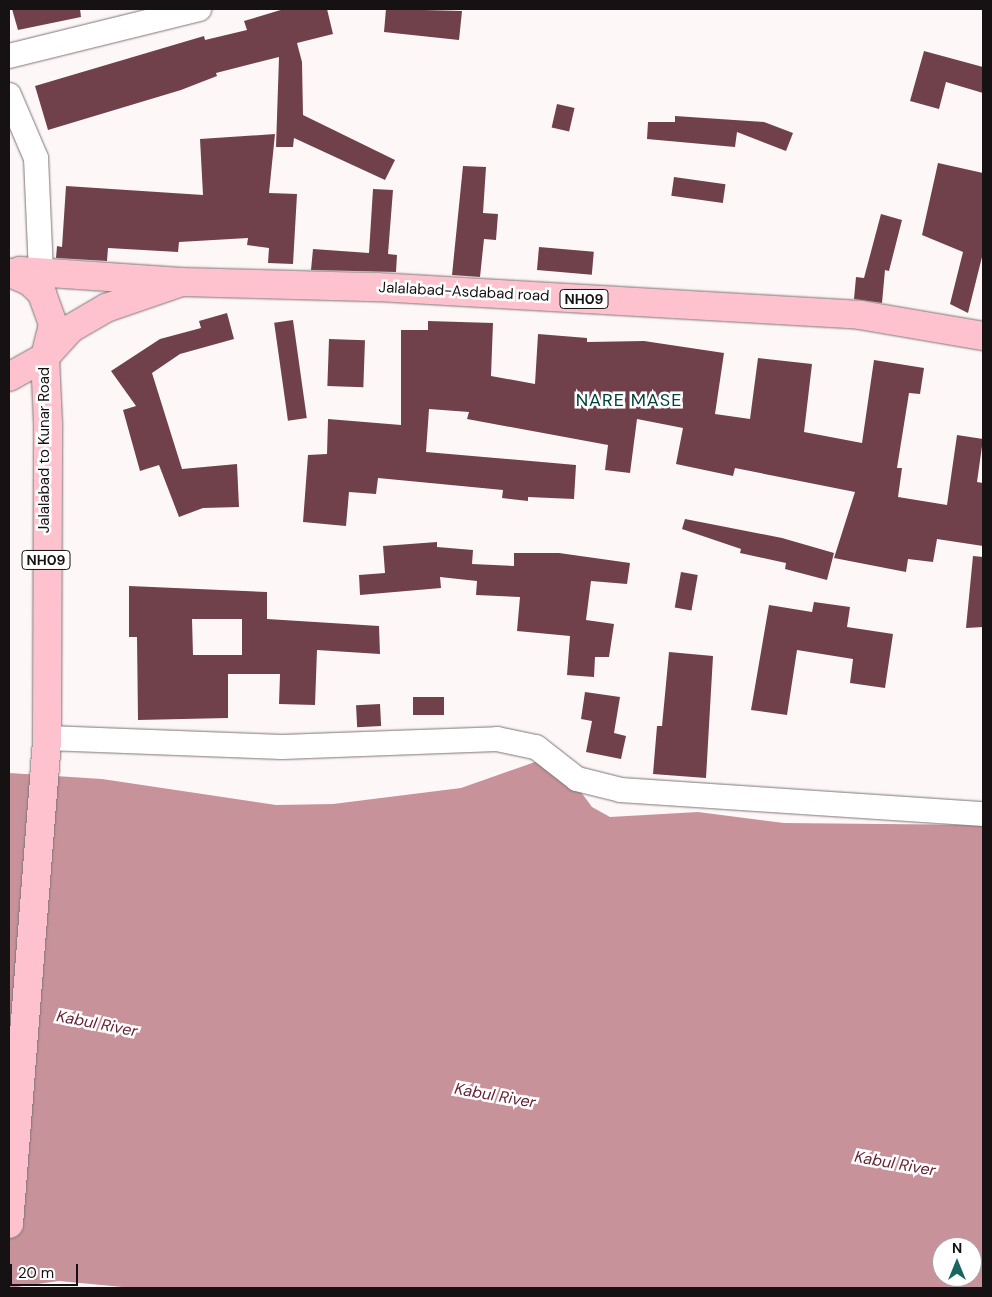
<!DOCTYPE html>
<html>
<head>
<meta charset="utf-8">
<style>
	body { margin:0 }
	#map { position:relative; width:992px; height:1297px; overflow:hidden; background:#fef7f8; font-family:"DM Sans",sans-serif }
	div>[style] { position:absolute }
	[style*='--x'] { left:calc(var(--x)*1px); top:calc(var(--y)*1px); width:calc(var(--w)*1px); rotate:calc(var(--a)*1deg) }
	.water>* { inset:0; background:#c8929b }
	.building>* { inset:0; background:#70414b; transform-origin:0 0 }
	.roads { filter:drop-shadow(0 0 1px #7f7476) drop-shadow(0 0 1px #7f7476) }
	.minor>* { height:24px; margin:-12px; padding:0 12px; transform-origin:12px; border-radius:12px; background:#fff }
	.major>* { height:28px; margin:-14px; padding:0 14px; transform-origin:14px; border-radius:14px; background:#fdc2ce }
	span { translate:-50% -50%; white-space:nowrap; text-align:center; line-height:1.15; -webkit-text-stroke:5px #fff; paint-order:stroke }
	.shield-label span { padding:1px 4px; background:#fff; border:1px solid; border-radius:4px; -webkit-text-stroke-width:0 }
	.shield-label { font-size:14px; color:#161213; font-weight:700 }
	.street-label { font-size:15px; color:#161213 }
	.water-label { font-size:16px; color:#652334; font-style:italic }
	.quarter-label { font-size:18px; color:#00433e; letter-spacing:1px }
	.frame { position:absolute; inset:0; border:10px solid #161213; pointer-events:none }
	.north { position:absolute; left:932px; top:1237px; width:50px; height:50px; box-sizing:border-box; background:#fff; border:1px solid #a2a0a1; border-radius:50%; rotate:0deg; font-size:14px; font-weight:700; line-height:20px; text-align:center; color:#161213 }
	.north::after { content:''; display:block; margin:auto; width:18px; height:22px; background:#19655f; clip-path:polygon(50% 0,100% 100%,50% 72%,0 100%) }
	.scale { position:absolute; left:10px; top:1264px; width:68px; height:22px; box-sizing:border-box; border:2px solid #161213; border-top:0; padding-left:6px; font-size:15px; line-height:18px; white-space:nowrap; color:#161213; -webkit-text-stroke:4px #fff; paint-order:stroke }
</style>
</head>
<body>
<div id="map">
	<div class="water">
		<div style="clip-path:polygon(evenodd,535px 762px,546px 762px,578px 788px,592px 807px,610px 817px,698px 812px,784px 823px,983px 825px,983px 1288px,133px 1288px,59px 1281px,9px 1288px,9px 773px,102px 779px,276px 805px,333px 804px,461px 788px,535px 762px,942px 1247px,972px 1247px,972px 1277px,942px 1277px,942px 1247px)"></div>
	</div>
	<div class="building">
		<div style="clip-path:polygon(12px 9px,80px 9px,81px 17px,18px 30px)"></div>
		<div style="clip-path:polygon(284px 9px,327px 9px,333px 34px,297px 43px,302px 62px,303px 115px,395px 160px,385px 180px,294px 138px,293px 147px,276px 147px,279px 57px,216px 73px,217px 76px,181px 90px,48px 130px,35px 86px,204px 36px,205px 40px,247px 30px,244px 21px)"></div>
		<div style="clip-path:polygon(386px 9px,462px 11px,459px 40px,384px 32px)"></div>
		<div style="clip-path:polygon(924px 51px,983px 67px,983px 93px,946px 82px,939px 109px,910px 101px)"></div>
		<div style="left:557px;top:104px;width:18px;height:24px;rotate:13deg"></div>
		<div style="clip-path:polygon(675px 116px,764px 122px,793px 133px,786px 151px,737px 132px,735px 147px,647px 139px,648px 122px,675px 122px)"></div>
		<div style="clip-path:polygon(275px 134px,269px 193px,297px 194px,293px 264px,268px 263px,269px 248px,247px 245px,248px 238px,179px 242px,178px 252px,108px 248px,107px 261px,56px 258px,57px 246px,62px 247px,66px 186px,203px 195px,200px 139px)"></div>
		<div style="clip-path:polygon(938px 163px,983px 173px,983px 253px,968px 313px,950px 304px,963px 252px,922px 235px)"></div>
		<div style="clip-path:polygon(463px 166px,486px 167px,483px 213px,498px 214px,496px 240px,484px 239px,480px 277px,452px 275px)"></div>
		<div style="left:674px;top:177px;width:52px;height:19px;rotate:8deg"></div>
		<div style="clip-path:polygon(373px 189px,393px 190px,388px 254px,397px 255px,396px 272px,311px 270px,313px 249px,369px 253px)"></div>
		<div style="clip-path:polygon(881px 214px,902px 220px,889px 271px,885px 270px,882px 303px,854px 299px,856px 277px,864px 278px)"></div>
		<div style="left:539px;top:247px;width:55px;height:23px;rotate:5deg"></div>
		<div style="clip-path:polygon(227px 313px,234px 339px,180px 354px,152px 373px,182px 469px,237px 464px,239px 507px,203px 508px,179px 517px,159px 465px,140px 471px,123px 410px,136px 406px,111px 371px,160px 339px,201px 328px,199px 321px)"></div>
		<div style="left:293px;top:320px;width:99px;height:19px;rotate:82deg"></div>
		<div style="clip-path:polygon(428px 321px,493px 323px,491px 376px,535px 384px,538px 334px,587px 338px,587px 342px,644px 341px,724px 353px,715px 414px,750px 419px,758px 358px,812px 364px,804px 432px,862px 443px,874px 360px,924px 368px,920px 394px,909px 393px,897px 468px,902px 468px,898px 497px,947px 505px,957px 435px,983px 439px,977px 482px,983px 483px,983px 546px,937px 539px,933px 562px,908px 559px,906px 572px,834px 558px,855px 492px,735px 468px,733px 476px,676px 464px,683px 428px,637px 419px,630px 473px,605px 470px,608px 445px,467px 419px,469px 412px,429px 409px,426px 452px,576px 465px,574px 499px,528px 497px,528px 501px,502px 498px,503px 490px,378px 478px,376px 494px,349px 492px,346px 526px,303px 522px,308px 455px,327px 454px,328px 419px,401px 425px,401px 330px,428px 330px)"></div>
		<div style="left:329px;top:339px;width:36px;height:47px;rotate:2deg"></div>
		<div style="clip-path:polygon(685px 519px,782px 538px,834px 553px,827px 580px,785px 569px,786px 563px,740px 553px,741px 549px,682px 529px)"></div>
		<div style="clip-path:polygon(437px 542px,437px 547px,473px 550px,472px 564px,514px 566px,514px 553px,559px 553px,630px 563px,627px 584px,591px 581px,586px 620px,614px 624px,609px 657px,595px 657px,594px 677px,567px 675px,570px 636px,517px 631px,520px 597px,476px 595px,477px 581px,440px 577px,441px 588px,360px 595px,359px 575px,385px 573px,383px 546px)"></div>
		<div style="clip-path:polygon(973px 556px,983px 557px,983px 627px,966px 628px)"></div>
		<div style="left:681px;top:572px;width:17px;height:36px;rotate:10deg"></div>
		<div style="clip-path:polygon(evenodd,129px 586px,267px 592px,267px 619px,379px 626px,380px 654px,317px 650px,315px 705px,279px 704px,280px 674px,228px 674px,228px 718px,138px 720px,137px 637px,129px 637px,129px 586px,192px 619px,242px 619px,242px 655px,193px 655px,192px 619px)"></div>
		<div style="clip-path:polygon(814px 602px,850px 607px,847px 627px,893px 634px,885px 688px,850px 683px,853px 659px,797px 650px,787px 715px,751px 710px,769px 605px,812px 612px)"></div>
		<div style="clip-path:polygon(669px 652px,713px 656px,706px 778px,653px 774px,657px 726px,662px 726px)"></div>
		<div style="clip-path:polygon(585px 692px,620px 697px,614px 733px,626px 736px,621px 759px,586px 752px,592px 721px,581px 719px)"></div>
		<div style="left:444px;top:697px;width:18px;height:31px;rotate:90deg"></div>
		<div style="left:380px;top:704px;width:22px;height:24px;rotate:87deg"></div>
	</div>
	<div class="roads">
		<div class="minor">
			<div style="--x:9;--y:56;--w:196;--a:-13.9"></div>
			<div style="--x:9;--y:95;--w:69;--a:66.8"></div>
			<div style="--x:36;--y:158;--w:114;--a:87.5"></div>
			<div style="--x:47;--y:738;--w:235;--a:2.2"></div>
			<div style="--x:282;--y:747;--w:215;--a:-2.1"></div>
			<div style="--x:497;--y:739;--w:40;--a:12"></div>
			<div style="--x:536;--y:747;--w:52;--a:38"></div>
			<div style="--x:577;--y:779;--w:45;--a:14"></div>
			<div style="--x:621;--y:790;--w:363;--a:3.8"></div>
		</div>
		<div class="major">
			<div style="--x:14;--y:274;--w:7;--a:-27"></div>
			<div style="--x:20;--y:271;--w:162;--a:3.9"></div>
			<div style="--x:182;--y:282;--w:196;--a:1.5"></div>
			<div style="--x:378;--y:287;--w:483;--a:3.3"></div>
			<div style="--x:860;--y:315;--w:125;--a:9.7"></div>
			<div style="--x:9;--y:377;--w:41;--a:-29.1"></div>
			<div style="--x:45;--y:357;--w:34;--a:-76"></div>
			<div style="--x:53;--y:324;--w:33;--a:-110"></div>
			<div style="--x:42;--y:293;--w:18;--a:-137"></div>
			<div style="--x:29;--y:281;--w:21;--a:-157"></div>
			<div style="--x:9;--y:1224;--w:487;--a:-85.5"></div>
			<div style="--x:47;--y:738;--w:315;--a:-89.8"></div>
			<div style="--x:48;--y:423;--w:66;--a:-92.6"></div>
			<div style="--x:45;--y:357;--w:38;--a:-48"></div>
			<div style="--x:70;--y:329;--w:42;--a:-30.3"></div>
			<div style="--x:106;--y:308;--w:80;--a:-18.9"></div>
		</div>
	</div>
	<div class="shield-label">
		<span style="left:584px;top:299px">NH09</span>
		<span style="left:46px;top:560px">NH09</span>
	</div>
	<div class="street-label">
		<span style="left:464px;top:292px;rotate:3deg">Jalalabad-Asdabad road</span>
		<span style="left:45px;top:450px;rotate:-90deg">Jalalabad to Kunar Road</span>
	</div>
	<div class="water-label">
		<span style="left:97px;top:1024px;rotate:11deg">Kabul River</span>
		<span style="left:495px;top:1096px;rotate:10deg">Kabul River</span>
		<span style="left:895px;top:1164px;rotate:10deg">Kabul River</span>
	</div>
	<div class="quarter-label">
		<span style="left:629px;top:400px">NARE MASE</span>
	</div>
	<div class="frame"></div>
	<div class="north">N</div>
	<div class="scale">20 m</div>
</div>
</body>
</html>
